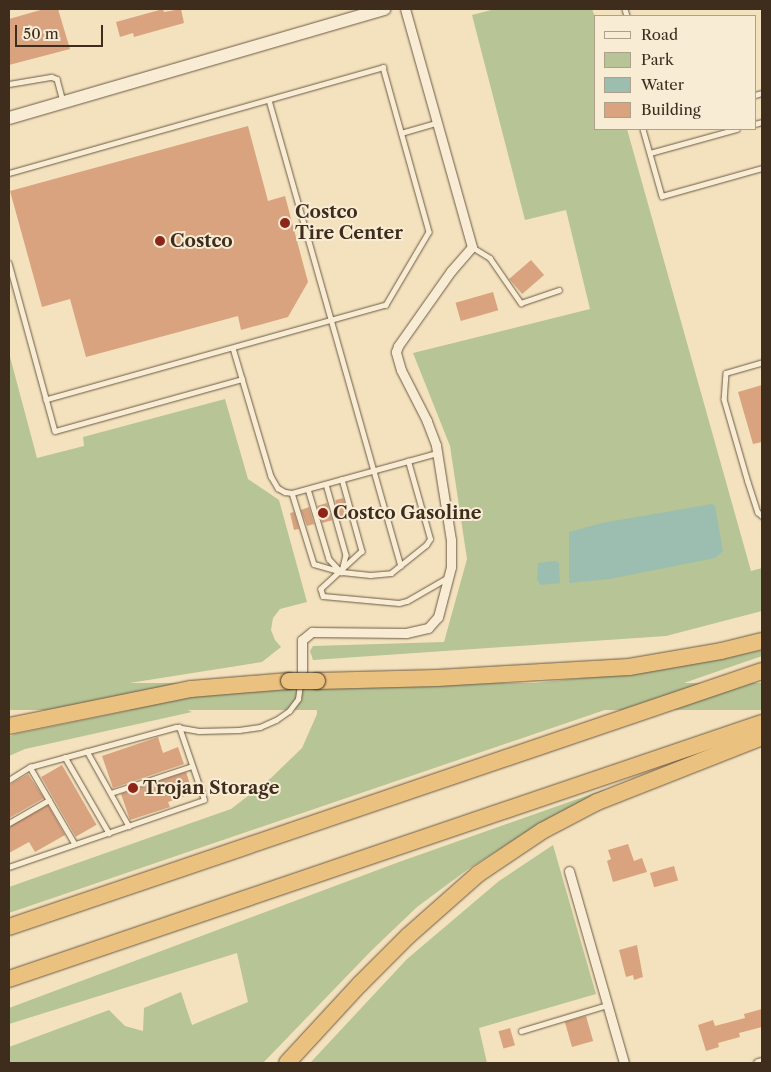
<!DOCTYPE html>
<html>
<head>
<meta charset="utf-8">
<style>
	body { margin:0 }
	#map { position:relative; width:771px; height:1072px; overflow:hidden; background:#f4e2be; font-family:"Libre Caslon Text",serif }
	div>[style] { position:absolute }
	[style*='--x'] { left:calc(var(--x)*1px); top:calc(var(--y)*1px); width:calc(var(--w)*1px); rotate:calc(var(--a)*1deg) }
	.green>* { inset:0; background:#b6c496; transform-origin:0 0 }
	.water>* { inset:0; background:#9cbeb0 }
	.building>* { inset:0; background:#d9a37f; transform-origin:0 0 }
	.roads { filter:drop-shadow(0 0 1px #6c5a44) drop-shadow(0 0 1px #6c5a44) }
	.service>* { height:4.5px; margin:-2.25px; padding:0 2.25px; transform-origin:2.25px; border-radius:2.25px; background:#f8ecd5 }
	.minor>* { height:9px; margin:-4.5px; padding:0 4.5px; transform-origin:4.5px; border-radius:4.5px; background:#f8ecd5 }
	.secondary>* { height:12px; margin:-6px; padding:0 6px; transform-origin:6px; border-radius:6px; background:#f8ecd5 }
	.motorway>* { height:16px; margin:-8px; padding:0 8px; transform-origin:8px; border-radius:8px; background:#eac17f }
	.bridges { filter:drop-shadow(0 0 1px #3e2d1c) drop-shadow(0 0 1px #3e2d1c) }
	.motorway-bridge>* { height:16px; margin:-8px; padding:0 8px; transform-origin:8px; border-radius:8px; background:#eac17f }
	.dots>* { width:14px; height:14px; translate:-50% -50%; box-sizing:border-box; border:2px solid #f8ecd5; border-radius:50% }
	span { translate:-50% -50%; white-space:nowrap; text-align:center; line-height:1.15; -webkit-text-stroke:4px #f8ecd5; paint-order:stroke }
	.poi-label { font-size:18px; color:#3e2d1c; font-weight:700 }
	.left { translate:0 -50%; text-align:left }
	.frame { position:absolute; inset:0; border:10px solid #3e2d1c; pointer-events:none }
	.legend { position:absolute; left:594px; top:15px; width:162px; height:115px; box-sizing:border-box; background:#f8ecd5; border:1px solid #aea08b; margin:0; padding:6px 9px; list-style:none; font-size:15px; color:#3e2d1c }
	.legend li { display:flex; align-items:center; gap:10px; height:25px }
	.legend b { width:25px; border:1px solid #aea08b }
	.scale { position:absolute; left:15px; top:25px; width:88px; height:22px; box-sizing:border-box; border:2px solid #3e2d1c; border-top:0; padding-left:6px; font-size:15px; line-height:18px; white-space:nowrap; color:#3e2d1c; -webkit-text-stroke:4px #f8ecd5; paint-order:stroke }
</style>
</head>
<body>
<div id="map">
	<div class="green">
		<div style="clip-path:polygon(495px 9px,592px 9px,595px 17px,595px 129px,627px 129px,751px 571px,762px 568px,762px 611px,666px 636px,313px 660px,310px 651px,313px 646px,444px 642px,467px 559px,450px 446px,413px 353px,590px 309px,566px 210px,525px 220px,472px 15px)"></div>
		<div style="clip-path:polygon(9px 353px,37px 458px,84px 446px,83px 437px,225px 399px,248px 479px,279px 500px,307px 602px,280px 609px,273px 618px,271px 630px,275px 640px,281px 647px,262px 662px,9px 702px)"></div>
		<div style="clip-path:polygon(762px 650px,762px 656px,681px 684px,9px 913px,9px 887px,231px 809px,271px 778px,302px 748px,317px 714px,317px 700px,310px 700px,318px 690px,345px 692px,402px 687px,460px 698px,534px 683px,631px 673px,721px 659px)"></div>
		<div style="left:762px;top:683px;width:27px;height:795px;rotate:90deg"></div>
		<div style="clip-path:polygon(170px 702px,192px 712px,25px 749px,9px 756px,9px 737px,15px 734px)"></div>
		<div style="clip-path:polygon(606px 789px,530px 830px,471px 867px,417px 907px,371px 951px,263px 1063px,9px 1063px,9px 1047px,109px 1010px,125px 1026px,143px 1031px,144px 1008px,181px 992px,192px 1025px,248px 1002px,237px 953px,9px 1024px,9px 1008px,399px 862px)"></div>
		<div style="clip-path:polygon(553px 845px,596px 994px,479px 1028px,487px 1063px,310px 1063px,407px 959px,499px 881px)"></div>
	</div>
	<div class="water">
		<div style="clip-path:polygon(712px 504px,715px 506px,723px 551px,715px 558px,609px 579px,570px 583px,569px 581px,569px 532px,602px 523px)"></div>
		<div style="clip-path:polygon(556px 561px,559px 563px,560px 583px,540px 585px,537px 579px,538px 563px)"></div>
	</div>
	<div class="building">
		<div style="clip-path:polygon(44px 9px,58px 9px,70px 49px,9px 65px,9px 19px)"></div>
		<div style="clip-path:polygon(163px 9px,164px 12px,181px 9px,184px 23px,134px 37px,133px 33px,120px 37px,116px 22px)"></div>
		<div style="clip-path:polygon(248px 126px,268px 201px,285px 196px,308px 282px,288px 317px,241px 330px,238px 316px,86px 357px,70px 299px,42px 307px,10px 191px)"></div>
		<div style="left:531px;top:260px;width:20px;height:29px;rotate:49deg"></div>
		<div style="left:493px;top:292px;width:19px;height:39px;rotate:74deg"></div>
		<div style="clip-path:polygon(762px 385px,762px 442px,753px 444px,738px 392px)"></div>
		<div style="left:343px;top:498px;width:18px;height:8px;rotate:74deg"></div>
		<div style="left:327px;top:503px;width:18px;height:10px;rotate:74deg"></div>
		<div style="clip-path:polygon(309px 507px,314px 524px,307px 526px,301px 510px)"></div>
		<div style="clip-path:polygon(294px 512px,299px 529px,294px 530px,290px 513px)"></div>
		<div style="clip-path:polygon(158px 737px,163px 753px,178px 747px,184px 764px,113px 788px,102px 756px)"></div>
		<div style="left:62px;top:765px;width:69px;height:24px;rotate:60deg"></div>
		<div style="clip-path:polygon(186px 772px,193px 793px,168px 802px,170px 807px,130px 820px,121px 794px)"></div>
		<div style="clip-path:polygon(28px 774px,44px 798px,9px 818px,9px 785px)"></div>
		<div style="clip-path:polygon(48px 805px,65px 835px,35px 852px,29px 842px,9px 853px,9px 827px)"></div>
		<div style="clip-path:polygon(628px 844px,634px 861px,642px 858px,647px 872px,613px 882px,607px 861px,611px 859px,608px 850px)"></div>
		<div style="left:674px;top:866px;width:15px;height:25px;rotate:74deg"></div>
		<div style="clip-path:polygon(637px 945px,643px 977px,634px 980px,633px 975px,626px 977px,619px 950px)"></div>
		<div style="clip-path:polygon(762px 1009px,762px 1027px,739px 1033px,740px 1037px,718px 1043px,719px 1047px,706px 1051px,698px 1025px,713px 1020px,715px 1026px,745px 1018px,744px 1014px)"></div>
		<div style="left:586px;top:1016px;width:26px;height:22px;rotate:74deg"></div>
		<div style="left:510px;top:1028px;width:18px;height:12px;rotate:74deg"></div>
	</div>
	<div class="roads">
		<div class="service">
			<div style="--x:625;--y:9;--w:7;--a:74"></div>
			<div style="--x:9;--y:84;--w:43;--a:-9.5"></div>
			<div style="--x:51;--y:77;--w:6;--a:18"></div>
			<div style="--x:57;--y:79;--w:23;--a:75"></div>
			<div style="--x:755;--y:95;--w:7;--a:-16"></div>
			<div style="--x:269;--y:100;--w:484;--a:74.2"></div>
			<div style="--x:755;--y:124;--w:7;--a:-16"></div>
			<div style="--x:643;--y:129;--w:70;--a:74.2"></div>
			<div style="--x:662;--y:196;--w:104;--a:-15.6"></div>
			<div style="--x:401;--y:133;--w:37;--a:-16"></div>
			<div style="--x:650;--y:153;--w:90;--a:-15.4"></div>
			<div style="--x:9;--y:173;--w:389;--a:-15.8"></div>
			<div style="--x:383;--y:67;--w:171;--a:74.4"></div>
			<div style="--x:429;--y:232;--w:85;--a:120.5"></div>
			<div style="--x:386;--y:305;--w:353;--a:164.4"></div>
			<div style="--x:472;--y:247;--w:21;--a:31"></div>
			<div style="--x:490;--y:258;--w:55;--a:55.4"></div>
			<div style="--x:521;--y:303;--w:40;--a:-18.9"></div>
			<div style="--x:9;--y:263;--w:174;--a:74.7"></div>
			<div style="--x:55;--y:431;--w:194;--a:-15.5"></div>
			<div style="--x:233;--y:348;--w:134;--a:73.5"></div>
			<div style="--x:271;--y:476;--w:14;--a:60"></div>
			<div style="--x:278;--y:488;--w:8;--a:30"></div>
			<div style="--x:285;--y:492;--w:7;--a:8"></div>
			<div style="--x:292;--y:493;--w:150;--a:-15.4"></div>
			<div style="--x:762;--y:363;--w:37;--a:164"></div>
			<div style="--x:726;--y:373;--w:26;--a:94"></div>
			<div style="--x:724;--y:399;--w:86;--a:73.9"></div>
			<div style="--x:748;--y:482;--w:32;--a:72"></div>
			<div style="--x:758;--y:512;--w:6;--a:45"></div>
			<div style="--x:342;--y:479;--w:75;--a:74.5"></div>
			<div style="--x:362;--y:551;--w:56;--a:137.2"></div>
			<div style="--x:321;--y:589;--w:7;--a:74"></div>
			<div style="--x:323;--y:596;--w:76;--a:5.3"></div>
			<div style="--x:399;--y:603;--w:8;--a:-14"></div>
			<div style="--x:407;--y:601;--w:46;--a:-29.9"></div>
			<div style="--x:326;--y:484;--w:74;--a:74.3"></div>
			<div style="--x:346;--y:555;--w:16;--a:104"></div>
			<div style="--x:308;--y:489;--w:73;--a:73.3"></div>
			<div style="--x:329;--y:559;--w:18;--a:47"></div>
			<div style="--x:292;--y:493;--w:74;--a:72.8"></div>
			<div style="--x:314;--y:564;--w:29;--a:16"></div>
			<div style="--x:342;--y:572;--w:28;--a:6"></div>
			<div style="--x:370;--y:575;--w:21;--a:-5"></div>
			<div style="--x:391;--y:573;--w:45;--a:-38.7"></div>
			<div style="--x:426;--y:545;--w:7;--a:-56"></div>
			<div style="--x:430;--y:539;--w:81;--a:-105.8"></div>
			<div style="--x:87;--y:751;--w:86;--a:60.8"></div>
			<div style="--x:65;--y:757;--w:88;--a:59.9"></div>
			<div style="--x:30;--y:767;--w:89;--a:59.7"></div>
			<div style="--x:9;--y:780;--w:25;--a:-32"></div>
			<div style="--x:30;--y:767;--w:151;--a:-15.3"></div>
			<div style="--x:176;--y:727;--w:23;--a:10"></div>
			<div style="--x:199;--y:731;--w:40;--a:-1.4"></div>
			<div style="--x:239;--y:730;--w:21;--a:-8"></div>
			<div style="--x:260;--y:727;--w:17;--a:-24"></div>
			<div style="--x:276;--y:720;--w:16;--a:-35"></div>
			<div style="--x:289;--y:711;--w:15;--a:-53"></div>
			<div style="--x:298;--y:699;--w:14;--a:-82"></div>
			<div style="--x:111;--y:793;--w:85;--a:-18.4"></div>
			<div style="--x:9;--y:823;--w:46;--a:-29.9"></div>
			<div style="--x:9;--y:867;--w:206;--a:-19"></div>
			<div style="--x:204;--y:800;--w:77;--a:-108.9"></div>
			<div style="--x:521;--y:1031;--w:90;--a:-16.8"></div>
		</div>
		<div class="minor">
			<div style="--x:302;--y:671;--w:31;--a:-90"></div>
			<div style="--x:302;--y:640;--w:13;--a:-39"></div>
			<div style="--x:312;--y:632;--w:94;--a:0.6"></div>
			<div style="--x:406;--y:633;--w:23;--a:-13"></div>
			<div style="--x:428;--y:628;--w:15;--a:-48"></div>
			<div style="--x:438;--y:617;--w:52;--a:-75.4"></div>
			<div style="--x:451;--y:567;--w:27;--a:-90"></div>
			<div style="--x:451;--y:540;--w:96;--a:-99"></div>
			<div style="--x:436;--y:445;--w:26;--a:-111"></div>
			<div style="--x:427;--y:421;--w:57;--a:-117"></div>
			<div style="--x:401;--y:370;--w:19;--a:-106"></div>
			<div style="--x:396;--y:352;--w:6;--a:-72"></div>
			<div style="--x:398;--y:346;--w:92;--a:-54.8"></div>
			<div style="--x:451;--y:271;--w:32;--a:-49"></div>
			<div style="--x:472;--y:247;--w:247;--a:-105.7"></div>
			<div style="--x:569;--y:871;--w:200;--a:74"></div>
			<div style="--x:758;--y:1063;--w:4;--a:-14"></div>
		</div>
		<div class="secondary">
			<div style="--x:9;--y:118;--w:391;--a:-16.2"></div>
		</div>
		<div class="motorway">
			<div style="--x:317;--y:681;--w:120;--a:-1.4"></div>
			<div style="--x:437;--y:678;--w:192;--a:-3.3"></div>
			<div style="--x:629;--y:667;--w:93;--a:-9.9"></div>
			<div style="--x:721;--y:651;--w:42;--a:-13.7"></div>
			<div style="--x:9;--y:726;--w:186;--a:-11.5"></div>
			<div style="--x:191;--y:689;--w:98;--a:-4.7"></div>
			<div style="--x:9;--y:927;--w:795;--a:-18.78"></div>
			<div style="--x:9;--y:979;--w:795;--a:-18.78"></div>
			<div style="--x:287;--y:1063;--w:108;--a:-47.3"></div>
			<div style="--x:360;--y:984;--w:68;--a:-45"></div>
			<div style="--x:408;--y:936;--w:94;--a:-41.5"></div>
			<div style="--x:478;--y:874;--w:77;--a:-33.9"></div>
			<div style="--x:542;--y:831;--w:62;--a:-27.8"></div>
			<div style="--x:597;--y:802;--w:177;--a:-21.5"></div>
		</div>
	</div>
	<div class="bridges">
		<div class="motorway-bridge">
			<div style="--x:289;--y:681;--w:28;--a:0"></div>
		</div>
	</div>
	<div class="dots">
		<div style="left:285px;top:223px;background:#8f2418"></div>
		<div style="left:160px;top:241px;background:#8f2418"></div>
		<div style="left:323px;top:513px;background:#8f2418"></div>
		<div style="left:133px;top:788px;background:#8f2418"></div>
	</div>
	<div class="poi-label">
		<span class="left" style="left:295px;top:223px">Costco<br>Tire Center</span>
		<span class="left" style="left:170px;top:241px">Costco</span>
		<span class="left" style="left:333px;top:513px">Costco Gasoline</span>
		<span class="left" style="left:143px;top:788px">Trojan Storage</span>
	</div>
	<div class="frame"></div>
	<ul class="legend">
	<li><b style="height:6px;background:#f8ecd5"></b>Road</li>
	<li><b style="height:14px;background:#b6c496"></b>Park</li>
	<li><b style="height:14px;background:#9cbeb0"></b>Water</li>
	<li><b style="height:14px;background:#d9a37f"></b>Building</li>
	</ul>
	<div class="scale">50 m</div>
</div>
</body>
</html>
